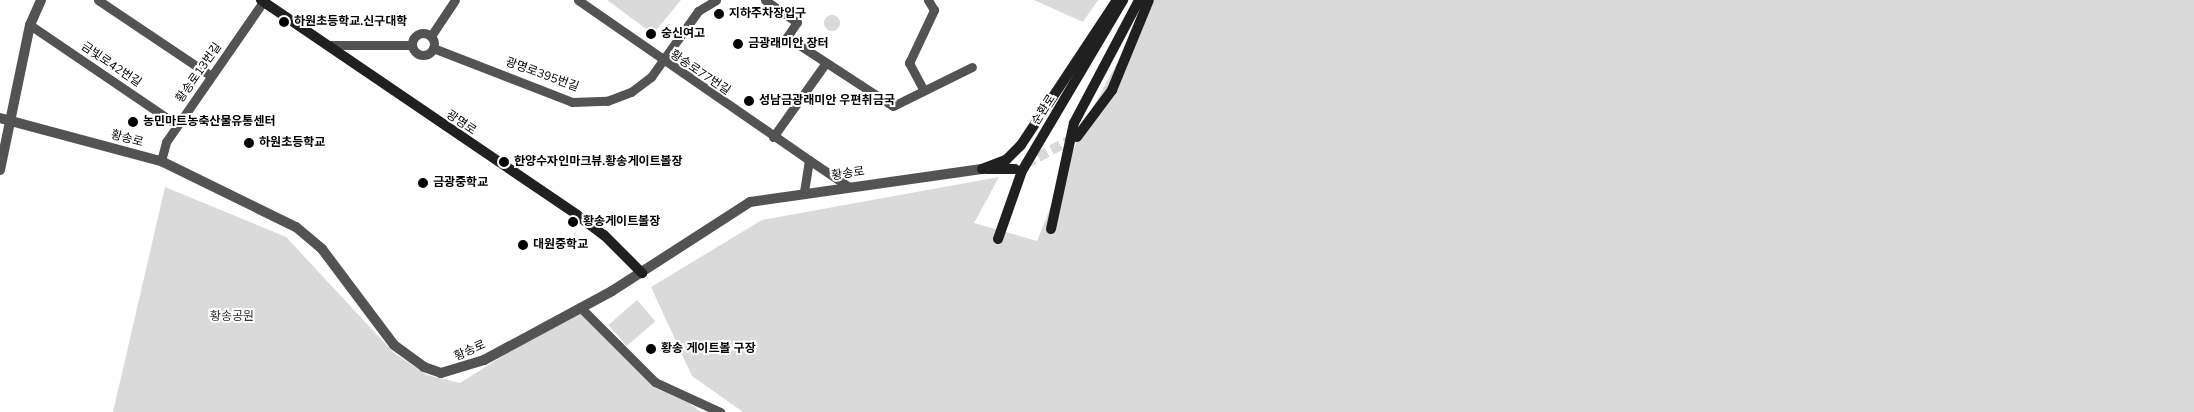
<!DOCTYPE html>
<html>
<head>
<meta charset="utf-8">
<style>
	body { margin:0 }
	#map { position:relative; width:2194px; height:412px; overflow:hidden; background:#fff; font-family:"Nunito Sans","Noto Sans KR",sans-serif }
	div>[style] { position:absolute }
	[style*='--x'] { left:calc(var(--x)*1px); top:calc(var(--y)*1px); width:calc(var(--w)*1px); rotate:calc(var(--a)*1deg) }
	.green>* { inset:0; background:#dadada; transform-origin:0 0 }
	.round { border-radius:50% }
	.secondary-tunnel>* { height:10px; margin-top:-5px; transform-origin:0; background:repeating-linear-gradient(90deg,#d9d9d9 0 10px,transparent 0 15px) }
	.motorway-tunnel>* { height:15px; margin-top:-7.5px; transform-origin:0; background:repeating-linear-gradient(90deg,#d9d9d9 0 15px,transparent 0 23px) }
	.minor>* { height:9px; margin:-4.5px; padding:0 4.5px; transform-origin:4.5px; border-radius:4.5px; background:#535353 }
	.minor>.ring { margin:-4.5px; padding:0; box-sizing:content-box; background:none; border:9px solid #535353; border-radius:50% }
	.tertiary>* { height:10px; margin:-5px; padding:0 5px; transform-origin:5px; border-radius:5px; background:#535353 }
	.secondary>* { height:10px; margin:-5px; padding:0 5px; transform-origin:5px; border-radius:5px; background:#202020 }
	.dots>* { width:14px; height:14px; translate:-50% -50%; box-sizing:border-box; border:2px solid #fff; border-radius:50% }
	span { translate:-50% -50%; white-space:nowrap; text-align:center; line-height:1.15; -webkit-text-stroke:4px #fff; paint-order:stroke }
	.poi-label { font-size:12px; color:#000; font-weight:700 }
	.left { translate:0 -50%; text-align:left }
	.street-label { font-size:12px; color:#000 }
	.park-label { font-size:12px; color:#313131 }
</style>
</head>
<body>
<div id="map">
	<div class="green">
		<div style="clip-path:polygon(607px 0,681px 0,653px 34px)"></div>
		<div style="clip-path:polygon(1034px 0,1098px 0,1083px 22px)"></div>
		<div style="clip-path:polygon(1151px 0,2194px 0,2194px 412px,743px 412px,692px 376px,651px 287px,762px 220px,999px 177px,974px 223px,1037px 241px,1084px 124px)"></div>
		<div class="round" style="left:824px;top:15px;width:16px;height:16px"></div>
		<div style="clip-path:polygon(165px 187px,286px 237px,394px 353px,427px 375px,460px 383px,580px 307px,650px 374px,701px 412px,113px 412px)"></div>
		<div style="left:637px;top:300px;width:28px;height:38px;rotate:49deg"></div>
	</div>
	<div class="secondary-tunnel">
		<div style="--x:1025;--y:164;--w:58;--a:-27.9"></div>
		<div style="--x:947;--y:412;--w:180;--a:-73.6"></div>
		<div style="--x:993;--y:412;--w:192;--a:-72.4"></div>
	</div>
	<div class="motorway-tunnel">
		<div style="--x:2033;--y:412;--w:437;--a:-70.6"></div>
		<div style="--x:2074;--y:412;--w:363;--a:-70.7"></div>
	</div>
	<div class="minor">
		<div style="--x:98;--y:0;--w:136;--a:33.9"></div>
		<div style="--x:578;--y:0;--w:281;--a:34.7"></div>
		<div style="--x:809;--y:160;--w:33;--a:99"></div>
		<div style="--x:765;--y:0;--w:39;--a:35"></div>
		<div style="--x:797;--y:22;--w:18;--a:124"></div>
		<div style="--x:787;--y:37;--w:126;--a:33.1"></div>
		<div style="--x:893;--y:106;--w:88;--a:-26.3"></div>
		<div style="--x:30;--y:25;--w:178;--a:34.2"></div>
		<div class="ring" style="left:412px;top:33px;width:13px;height:13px"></div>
		<div style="--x:431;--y:36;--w:43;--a:-56.3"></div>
		<div style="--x:328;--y:45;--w:84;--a:0"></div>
		<div style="--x:433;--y:48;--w:149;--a:21.2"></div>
		<div style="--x:572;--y:102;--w:35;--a:-2"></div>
		<div style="--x:607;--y:101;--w:26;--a:-21"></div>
		<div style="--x:631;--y:92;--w:25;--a:-37"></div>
		<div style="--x:651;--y:77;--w:81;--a:-54.5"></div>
		<div style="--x:698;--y:11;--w:21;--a:-31"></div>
		<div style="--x:923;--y:89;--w:30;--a:-118"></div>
		<div style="--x:909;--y:63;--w:59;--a:-64.7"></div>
		<div style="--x:934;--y:10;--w:12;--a:-121"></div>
		<div style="--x:773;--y:137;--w:90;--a:-54.5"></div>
		<div style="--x:809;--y:160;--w:48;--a:34"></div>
		<div style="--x:161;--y:161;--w:20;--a:-75"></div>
		<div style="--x:166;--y:142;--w:170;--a:-55.3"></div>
		<div style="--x:580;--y:307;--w:106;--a:45"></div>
		<div style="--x:655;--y:382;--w:72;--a:24.8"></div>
	</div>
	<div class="tertiary">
		<div style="--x:0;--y:118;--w:167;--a:15"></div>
		<div style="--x:161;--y:161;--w:150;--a:26.1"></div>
		<div style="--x:296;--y:227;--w:34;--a:40"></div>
		<div style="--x:322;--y:249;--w:120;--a:53.1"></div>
		<div style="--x:394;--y:345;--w:37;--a:36"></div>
		<div style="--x:424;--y:367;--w:18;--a:19"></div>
		<div style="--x:441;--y:373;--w:45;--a:-16.8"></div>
		<div style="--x:484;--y:360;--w:145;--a:-28.3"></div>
		<div style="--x:612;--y:291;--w:164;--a:-32.8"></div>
		<div style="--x:750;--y:202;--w:234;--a:-8.1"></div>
		<div style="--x:0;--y:170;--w:148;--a:-78.3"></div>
		<div style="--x:30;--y:25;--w:27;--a:-66"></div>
	</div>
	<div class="secondary">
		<div style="--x:261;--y:0;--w:382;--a:34.2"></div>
		<div style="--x:577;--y:215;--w:34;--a:37"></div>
		<div style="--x:604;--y:235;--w:54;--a:45"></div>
		<div style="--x:1077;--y:137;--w:59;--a:-53.3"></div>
		<div style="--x:1112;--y:90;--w:97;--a:-67.7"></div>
		<div style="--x:982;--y:169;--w:26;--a:-21"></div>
		<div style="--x:1006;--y:160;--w:21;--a:-45"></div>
		<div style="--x:1021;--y:145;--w:174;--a:-56.5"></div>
		<div style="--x:986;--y:169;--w:29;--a:0"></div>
		<div style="--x:1051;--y:229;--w:108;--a:-77.8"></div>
		<div style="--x:1074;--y:123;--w:139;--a:-62.1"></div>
		<div style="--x:998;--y:239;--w:72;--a:-70.6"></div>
		<div style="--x:1022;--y:171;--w:199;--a:-59.4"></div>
	</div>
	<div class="dots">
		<div style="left:719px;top:14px;background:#000"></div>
		<div style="left:284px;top:22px;background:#000"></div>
		<div style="left:651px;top:34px;background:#000"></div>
		<div style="left:738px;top:44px;background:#000"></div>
		<div style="left:749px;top:101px;background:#000"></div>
		<div style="left:133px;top:122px;background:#000"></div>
		<div style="left:249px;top:143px;background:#000"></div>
		<div style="left:504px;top:162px;background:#000"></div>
		<div style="left:423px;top:183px;background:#000"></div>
		<div style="left:573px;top:222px;background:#000"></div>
		<div style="left:523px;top:245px;background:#000"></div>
		<div style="left:651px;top:349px;background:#000"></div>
	</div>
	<div class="poi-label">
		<span class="left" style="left:729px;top:14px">지하주차장입구</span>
		<span class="left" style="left:294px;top:22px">하원초등학교.신구대학</span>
		<span class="left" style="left:661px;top:34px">숭신여고</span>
		<span class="left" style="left:748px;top:44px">금광래미안 장터</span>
		<span class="left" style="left:759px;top:101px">성남금광래미안 우편취금국</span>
		<span class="left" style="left:143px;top:122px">농민마트농축산물유통센터</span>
		<span class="left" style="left:259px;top:143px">하원초등학교</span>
		<span class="left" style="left:514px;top:162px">한양수자인마크뷰.황송게이트볼장</span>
		<span class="left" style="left:433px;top:183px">금광중학교</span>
		<span class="left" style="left:583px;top:222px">황송게이트볼장</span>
		<span class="left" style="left:533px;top:245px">대원중학교</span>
		<span class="left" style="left:661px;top:349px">황송 게이트볼 구장</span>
	</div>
	<div class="street-label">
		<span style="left:111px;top:65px;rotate:34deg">금빛로42번길</span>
		<span style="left:199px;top:73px;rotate:-55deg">황송로13번길</span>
		<span style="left:700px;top:73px;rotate:34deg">황송로77번길</span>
		<span style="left:542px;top:75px;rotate:20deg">광명로395번길</span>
		<span style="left:1044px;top:110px;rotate:-58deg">순환로</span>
		<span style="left:461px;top:123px;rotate:34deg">광명로</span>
		<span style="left:127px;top:139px;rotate:15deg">황송로</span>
		<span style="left:848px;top:174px;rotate:-8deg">황송로</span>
		<span style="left:470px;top:351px;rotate:-24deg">황송로</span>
	</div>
	<div class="park-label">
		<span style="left:232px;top:317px">황송공원</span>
	</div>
</div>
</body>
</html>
